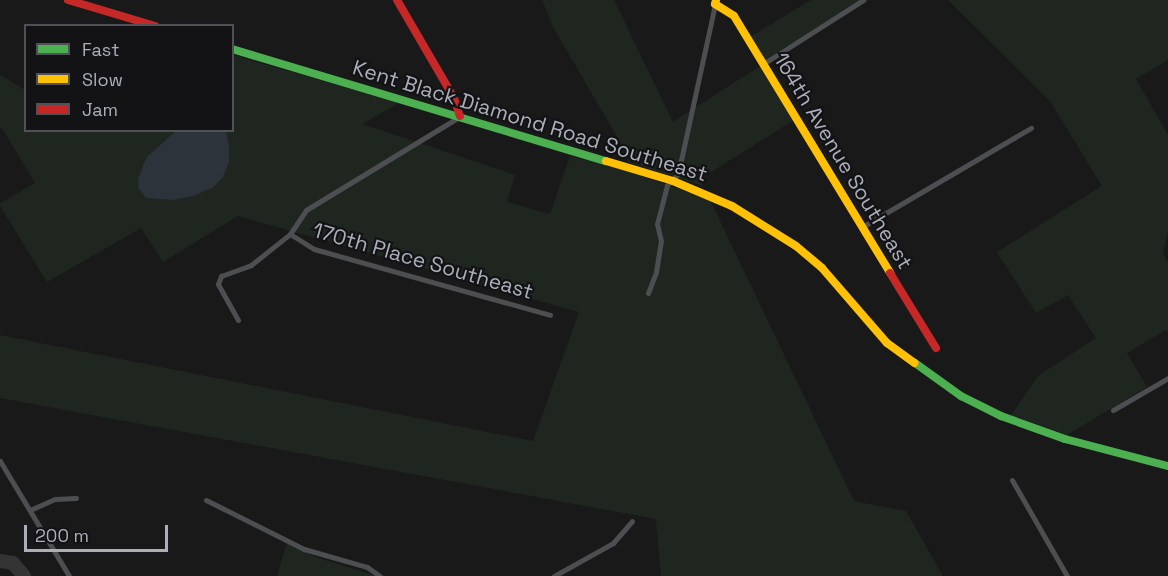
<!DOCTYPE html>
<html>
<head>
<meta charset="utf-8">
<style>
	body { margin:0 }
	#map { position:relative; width:1168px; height:576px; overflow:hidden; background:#191919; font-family:"Space Grotesk",sans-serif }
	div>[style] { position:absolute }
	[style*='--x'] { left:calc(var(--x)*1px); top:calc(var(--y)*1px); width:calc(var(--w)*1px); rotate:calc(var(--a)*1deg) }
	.green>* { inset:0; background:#1f2620 }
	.water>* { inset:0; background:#2c333a }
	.taxiway>* { height:14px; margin:-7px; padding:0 7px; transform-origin:7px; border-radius:7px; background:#343434 }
	.street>* { height:5px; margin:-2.5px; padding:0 2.5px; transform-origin:2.5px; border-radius:2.5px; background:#4d4e52 }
	.fast>* { height:8px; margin:-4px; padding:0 4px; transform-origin:4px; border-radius:4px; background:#4caf50 }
	.slow>* { height:8px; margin:-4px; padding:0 4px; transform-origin:4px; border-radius:4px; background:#ffc107 }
	.jam>* { height:8px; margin:-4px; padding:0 4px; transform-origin:4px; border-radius:4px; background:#c62828 }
	span { translate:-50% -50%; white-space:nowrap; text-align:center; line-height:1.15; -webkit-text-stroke:4.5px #131315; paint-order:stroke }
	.street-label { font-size:21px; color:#abafb9 }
	.legend { position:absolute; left:24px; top:24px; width:210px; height:108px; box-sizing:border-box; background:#131315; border:2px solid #505157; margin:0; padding:8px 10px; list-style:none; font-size:18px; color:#abafb9 }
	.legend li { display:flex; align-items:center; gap:12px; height:30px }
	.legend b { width:30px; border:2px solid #505157 }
	.scale { position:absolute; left:24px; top:525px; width:144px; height:27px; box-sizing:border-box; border:3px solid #abafb9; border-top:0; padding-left:8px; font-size:18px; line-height:21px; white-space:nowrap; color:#abafb9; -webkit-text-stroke:4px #131315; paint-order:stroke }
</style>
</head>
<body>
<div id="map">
	<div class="green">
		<div style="clip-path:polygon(542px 0,614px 0,673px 122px,760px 66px,794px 120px,700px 179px,703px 186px,627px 162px,629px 157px,554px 29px)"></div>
		<div style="clip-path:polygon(811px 0,870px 0,766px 65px,750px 37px)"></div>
		<div style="clip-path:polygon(948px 0,1168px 0,1168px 60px,1136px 79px,1168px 135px,1168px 231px,1163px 254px,1168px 262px,1168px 333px,1166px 330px,1127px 353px,1147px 387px,1067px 435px,1011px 415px,1038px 376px,1096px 338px,1068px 295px,1036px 313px,997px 252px,1102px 186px,1050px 101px)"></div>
		<div style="clip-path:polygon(233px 55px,399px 103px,362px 124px,515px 175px,507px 202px,550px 214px,570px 156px,625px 170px,710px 200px,854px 501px,906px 511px,943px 576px,661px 576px,656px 519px,0 398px,0 335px,533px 441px,579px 312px,238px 216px,163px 262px,141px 228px,47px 282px,0 206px,0 203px,35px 183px,2px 128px,0 129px,0 75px,25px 90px,26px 130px,232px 130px)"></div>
		<div style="clip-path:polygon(287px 543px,316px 557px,376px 576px,277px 576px)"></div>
	</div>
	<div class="water">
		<div style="clip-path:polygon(177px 130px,226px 131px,229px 145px,229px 162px,223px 177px,212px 188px,193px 196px,172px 200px,146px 198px,139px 189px,138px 179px,144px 163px,148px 156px)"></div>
	</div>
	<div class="taxiway">
		<div style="--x:0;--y:561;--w:13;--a:9"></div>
		<div style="--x:13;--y:563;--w:17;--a:50"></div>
	</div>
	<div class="street">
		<div style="--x:763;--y:64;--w:119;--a:-32.6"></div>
		<div style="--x:862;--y:227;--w:196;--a:-30.4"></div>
		<div style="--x:290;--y:234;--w:28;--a:32"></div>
		<div style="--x:314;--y:249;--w:245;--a:15.6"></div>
		<div style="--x:648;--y:293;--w:22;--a:-69"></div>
		<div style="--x:656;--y:272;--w:31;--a:-81"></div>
		<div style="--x:661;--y:241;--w:17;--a:-103"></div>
		<div style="--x:657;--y:224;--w:40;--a:-75.6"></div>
		<div style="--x:667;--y:185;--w:16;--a:-45"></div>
		<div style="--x:678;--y:174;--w:174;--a:-77.7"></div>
		<div style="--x:238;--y:320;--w:41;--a:-119.1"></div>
		<div style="--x:218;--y:284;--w:9;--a:-69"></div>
		<div style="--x:221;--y:276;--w:32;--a:-20"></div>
		<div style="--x:251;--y:265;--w:50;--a:-38.5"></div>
		<div style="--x:290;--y:234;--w:29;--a:-56"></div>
		<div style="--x:306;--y:210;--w:179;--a:-31.3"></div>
		<div style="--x:1113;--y:410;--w:64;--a:-30.2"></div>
		<div style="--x:0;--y:461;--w:134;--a:59"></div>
		<div style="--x:1012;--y:480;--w:111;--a:60.2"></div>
		<div style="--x:206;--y:500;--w:110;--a:26.6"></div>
		<div style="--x:304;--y:549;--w:66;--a:15.9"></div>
		<div style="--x:367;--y:567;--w:16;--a:35"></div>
		<div style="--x:30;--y:510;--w:27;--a:-24"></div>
		<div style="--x:55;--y:499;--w:21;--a:-3"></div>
		<div style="--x:554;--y:576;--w:68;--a:-29.2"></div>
		<div style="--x:613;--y:543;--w:29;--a:-49"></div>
	</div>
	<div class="fast">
		<div style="--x:232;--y:49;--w:390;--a:16.7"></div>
		<div style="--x:915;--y:363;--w:57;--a:35.7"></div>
		<div style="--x:961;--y:396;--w:45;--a:26.6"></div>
		<div style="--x:1001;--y:416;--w:68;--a:19.8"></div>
		<div style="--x:1065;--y:439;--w:106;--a:14.7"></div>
	</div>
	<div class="slow">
		<div style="--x:716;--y:0;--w:4;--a:104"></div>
		<div style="--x:715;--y:4;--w:22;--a:32"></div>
		<div style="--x:734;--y:16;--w:301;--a:58.7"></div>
		<div style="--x:606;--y:161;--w:70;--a:16.6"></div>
		<div style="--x:673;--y:181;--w:64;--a:23"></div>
		<div style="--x:732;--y:206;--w:75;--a:32"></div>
		<div style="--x:796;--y:246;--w:34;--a:40"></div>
		<div style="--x:822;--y:268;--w:99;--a:49.1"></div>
		<div style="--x:887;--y:343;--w:34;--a:36"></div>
	</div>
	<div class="jam">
		<div style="--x:68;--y:0;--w:91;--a:16.6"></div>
		<div style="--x:397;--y:0;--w:113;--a:59.8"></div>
		<div style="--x:454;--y:98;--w:19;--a:72"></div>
		<div style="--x:890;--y:273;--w:88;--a:58.5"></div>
	</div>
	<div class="street-label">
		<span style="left:530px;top:121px;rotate:17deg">Kent Black Diamond Road Southeast</span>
		<span style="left:843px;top:161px;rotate:59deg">164th Avenue Southeast</span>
		<span style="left:423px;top:261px;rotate:16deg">170th Place Southeast</span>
	</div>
	<ul class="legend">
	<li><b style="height:8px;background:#4caf50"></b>Fast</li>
	<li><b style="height:8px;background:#ffc107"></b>Slow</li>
	<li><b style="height:8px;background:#c62828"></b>Jam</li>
	</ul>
	<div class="scale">200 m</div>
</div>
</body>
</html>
